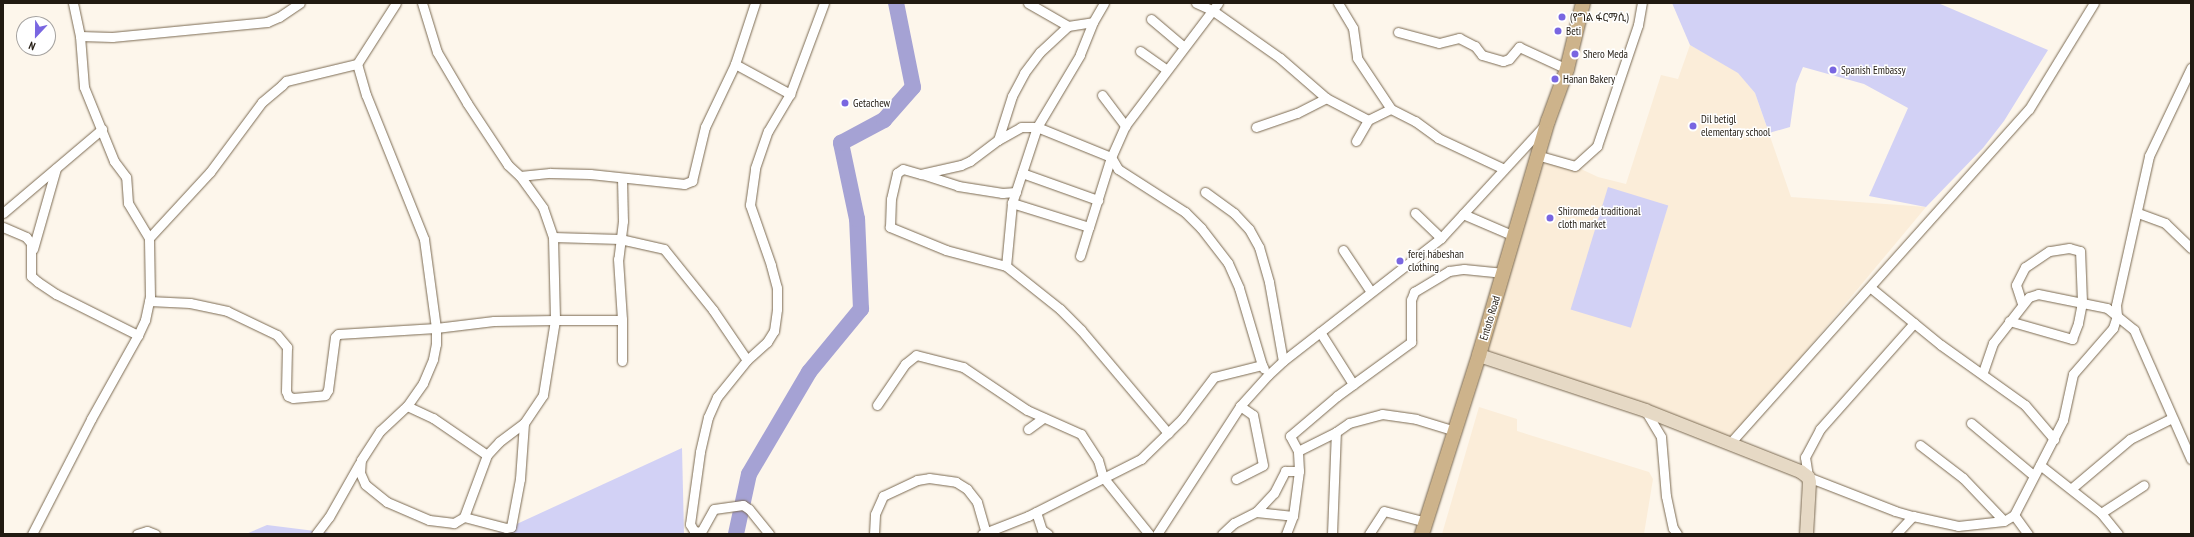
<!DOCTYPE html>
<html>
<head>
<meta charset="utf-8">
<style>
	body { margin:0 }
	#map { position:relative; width:2194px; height:537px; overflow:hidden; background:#fdf6eb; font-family:"PT Sans Narrow","Noto Sans Ethiopic",sans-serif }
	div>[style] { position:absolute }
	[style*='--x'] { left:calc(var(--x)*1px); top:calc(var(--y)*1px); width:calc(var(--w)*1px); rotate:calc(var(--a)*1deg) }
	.built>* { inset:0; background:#fbedd9 }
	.green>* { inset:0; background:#d2d1f5; transform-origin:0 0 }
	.river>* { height:16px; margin:-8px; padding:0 8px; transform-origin:8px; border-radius:8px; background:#a5a2d4 }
	.roads { filter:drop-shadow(0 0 1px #7b6a52) drop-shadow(0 0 1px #7b6a52) }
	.street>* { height:9px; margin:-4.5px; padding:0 4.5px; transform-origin:4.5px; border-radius:4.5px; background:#fff }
	.secondary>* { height:13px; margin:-6.5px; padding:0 6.5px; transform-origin:6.5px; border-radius:6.5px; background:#e6d9c5 }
	.primary>* { height:14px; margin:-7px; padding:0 7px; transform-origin:7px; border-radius:7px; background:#cdb38b }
	.dots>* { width:11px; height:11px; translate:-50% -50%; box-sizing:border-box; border:2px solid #fff; border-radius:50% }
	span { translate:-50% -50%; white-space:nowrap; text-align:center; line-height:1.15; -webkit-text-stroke:3px #fff; paint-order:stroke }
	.poi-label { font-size:11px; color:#211a11 }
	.left { translate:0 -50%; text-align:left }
	.street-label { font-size:11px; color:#211a11 }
	.frame { position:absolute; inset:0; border:4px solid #211a11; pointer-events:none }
	.north { position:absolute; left:16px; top:16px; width:40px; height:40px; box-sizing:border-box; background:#fff; border:1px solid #a6a3a0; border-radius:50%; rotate:202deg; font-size:11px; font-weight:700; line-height:16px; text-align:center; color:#211a11 }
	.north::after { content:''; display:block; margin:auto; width:14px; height:18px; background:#7966e1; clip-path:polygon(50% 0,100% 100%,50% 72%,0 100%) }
</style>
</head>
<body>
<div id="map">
	<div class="built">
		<div style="clip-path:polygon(1690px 45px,1737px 71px,1755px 93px,1791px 197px,1926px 207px,1731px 441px,1483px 349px,1547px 153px,1598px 177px,1626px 184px,1661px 75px,1678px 79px)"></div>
		<div style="clip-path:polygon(1479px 407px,1517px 419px,1517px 431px,1649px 472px,1653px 479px,1644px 534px,1442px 534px)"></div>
	</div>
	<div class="green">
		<div style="clip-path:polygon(1672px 3px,1938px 3px,2048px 50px,2004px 121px,1983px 148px,1926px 207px,1869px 196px,1908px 108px,1864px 84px,1803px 67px,1796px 84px,1790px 127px,1769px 133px,1755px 93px,1738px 73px,1690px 45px)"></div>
		<div style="left:1608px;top:187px;width:63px;height:128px;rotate:17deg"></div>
		<div style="clip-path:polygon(682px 448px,684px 534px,495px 534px)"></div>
		<div style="clip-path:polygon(267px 525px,339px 534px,246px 534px)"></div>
	</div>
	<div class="river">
		<div style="--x:736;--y:534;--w:61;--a:-77.8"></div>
		<div style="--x:749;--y:474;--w:118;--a:-59.5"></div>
		<div style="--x:809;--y:372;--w:82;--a:-50.5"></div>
		<div style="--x:861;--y:309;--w:90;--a:-92.5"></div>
		<div style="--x:857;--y:219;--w:78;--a:-101.9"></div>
		<div style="--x:841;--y:143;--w:49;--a:-28.1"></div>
		<div style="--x:884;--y:120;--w:44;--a:-48.7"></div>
		<div style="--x:913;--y:87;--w:86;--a:-101.4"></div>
	</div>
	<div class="roads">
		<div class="street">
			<div style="--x:422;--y:3;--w:51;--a:73"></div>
			<div style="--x:437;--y:52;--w:59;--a:59.5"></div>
			<div style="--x:467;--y:103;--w:74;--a:56.5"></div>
			<div style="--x:508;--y:165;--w:16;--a:43"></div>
			<div style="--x:520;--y:176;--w:39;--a:54"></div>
			<div style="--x:543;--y:208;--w:31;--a:71"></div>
			<div style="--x:553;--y:237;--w:83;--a:88.6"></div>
			<div style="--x:555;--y:320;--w:76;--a:99.1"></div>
			<div style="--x:543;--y:395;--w:34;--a:124"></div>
			<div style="--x:524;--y:423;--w:31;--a:143"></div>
			<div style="--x:499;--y:442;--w:18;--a:133"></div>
			<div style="--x:487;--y:455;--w:66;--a:110.4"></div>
			<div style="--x:464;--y:517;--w:12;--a:149"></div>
			<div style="--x:454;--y:523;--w:25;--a:-173"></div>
			<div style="--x:429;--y:520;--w:46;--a:-156.8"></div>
			<div style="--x:387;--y:502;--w:28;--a:-141"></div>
			<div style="--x:365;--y:484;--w:12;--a:-114"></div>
			<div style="--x:360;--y:473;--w:13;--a:-86"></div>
			<div style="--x:361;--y:460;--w:35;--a:-57"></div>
			<div style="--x:380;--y:431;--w:37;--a:-43"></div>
			<div style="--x:407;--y:406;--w:28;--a:-55"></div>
			<div style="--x:423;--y:383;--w:26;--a:-67"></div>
			<div style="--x:433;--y:359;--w:15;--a:-79"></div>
			<div style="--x:436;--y:344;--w:16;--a:-90"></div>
			<div style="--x:436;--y:328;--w:58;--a:-6.9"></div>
			<div style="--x:494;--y:321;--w:61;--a:-0.9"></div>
			<div style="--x:555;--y:320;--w:67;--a:0"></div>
			<div style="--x:1028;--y:3;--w:46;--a:29.9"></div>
			<div style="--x:1068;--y:26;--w:25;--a:-9"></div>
			<div style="--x:1104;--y:3;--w:22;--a:120"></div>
			<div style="--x:1093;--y:22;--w:35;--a:112"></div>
			<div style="--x:1080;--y:55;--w:84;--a:120.8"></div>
			<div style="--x:1037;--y:127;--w:80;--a:108.2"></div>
			<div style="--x:1012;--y:203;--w:63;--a:95.4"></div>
			<div style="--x:1006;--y:266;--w:69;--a:38.5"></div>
			<div style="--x:1060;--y:309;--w:30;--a:45"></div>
			<div style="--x:1081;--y:330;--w:135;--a:49.8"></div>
			<div style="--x:1196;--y:3;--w:17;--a:24"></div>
			<div style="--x:1212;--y:10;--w:83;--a:35.2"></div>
			<div style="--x:1280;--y:58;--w:61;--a:41"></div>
			<div style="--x:1326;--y:98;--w:47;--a:27.6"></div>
			<div style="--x:1368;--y:120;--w:25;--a:-26"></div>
			<div style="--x:1391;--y:109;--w:27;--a:27"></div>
			<div style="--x:1415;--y:121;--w:29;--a:36"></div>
			<div style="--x:1438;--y:138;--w:71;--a:25.1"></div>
			<div style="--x:1218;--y:3;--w:154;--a:127.1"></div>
			<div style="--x:1125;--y:126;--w:34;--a:114"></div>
			<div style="--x:1111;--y:157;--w:14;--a:60"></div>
			<div style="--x:1118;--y:169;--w:80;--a:32.7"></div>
			<div style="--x:1185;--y:212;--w:23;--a:45"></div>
			<div style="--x:1201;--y:228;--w:44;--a:52.4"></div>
			<div style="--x:1228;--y:263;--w:27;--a:66"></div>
			<div style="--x:1239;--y:288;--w:80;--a:73.4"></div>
			<div style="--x:1338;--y:3;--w:29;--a:59"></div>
			<div style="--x:1353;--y:28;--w:30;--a:82"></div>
			<div style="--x:1357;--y:58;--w:61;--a:56.3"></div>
			<div style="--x:1151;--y:19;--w:42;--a:40.2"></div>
			<div style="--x:1398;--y:32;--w:42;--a:15"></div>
			<div style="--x:1439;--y:43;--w:21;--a:-14"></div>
			<div style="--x:1459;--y:38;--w:18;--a:27"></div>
			<div style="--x:1475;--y:46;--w:11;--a:52"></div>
			<div style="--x:1482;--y:55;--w:22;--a:16"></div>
			<div style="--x:1503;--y:61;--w:6;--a:-18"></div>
			<div style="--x:1509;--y:59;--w:16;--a:-50"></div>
			<div style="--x:1519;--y:47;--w:53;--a:24.6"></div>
			<div style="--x:80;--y:36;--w:32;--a:2"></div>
			<div style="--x:112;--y:37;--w:156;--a:-5.5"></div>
			<div style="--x:267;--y:22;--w:13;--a:-23"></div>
			<div style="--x:279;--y:17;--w:25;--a:-34"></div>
			<div style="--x:1140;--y:51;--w:32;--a:35"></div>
			<div style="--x:735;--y:64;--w:63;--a:28.6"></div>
			<div style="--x:1102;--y:95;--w:39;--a:53"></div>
			<div style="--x:1256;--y:127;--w:43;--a:-18.9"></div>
			<div style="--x:1297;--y:113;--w:33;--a:-27"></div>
			<div style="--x:998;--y:140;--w:26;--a:-29"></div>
			<div style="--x:1021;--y:127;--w:16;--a:0"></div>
			<div style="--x:1037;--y:127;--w:80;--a:22.1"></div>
			<div style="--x:1111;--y:157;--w:73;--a:107.4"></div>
			<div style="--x:1089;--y:227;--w:81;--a:-162.7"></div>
			<div style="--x:1356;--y:141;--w:24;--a:-60"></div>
			<div style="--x:1540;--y:156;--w:36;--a:16"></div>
			<div style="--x:1575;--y:166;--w:30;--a:-42"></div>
			<div style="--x:1597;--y:146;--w:128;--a:-71.3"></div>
			<div style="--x:1638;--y:25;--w:22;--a:-80"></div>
			<div style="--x:1022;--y:173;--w:81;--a:19.6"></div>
			<div style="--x:922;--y:174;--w:38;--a:18"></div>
			<div style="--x:958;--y:186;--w:45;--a:9"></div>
			<div style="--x:1002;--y:193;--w:14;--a:-4"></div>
			<div style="--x:520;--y:176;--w:30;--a:-6"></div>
			<div style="--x:550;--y:173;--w:40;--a:1.4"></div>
			<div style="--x:590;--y:174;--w:95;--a:6.1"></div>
			<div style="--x:684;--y:184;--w:9;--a:-21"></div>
			<div style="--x:692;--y:181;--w:56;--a:-76.5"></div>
			<div style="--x:705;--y:127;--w:70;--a:-64.5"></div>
			<div style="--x:735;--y:64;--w:64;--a:-71.8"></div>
			<div style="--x:622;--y:178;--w:43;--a:88.7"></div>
			<div style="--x:623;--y:221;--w:38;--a:97"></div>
			<div style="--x:618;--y:259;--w:61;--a:86.2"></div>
			<div style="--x:622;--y:320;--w:41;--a:90"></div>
			<div style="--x:1205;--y:192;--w:36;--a:36"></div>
			<div style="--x:1234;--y:213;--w:22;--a:47"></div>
			<div style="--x:1249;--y:229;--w:21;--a:61"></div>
			<div style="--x:1259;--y:247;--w:36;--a:74"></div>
			<div style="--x:1269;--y:282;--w:80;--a:80"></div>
			<div style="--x:3;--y:213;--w:130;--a:-40.3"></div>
			<div style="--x:1415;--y:213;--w:36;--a:44"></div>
			<div style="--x:2138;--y:213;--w:29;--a:20"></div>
			<div style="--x:2165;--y:223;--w:36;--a:44"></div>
			<div style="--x:1463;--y:214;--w:56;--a:23.3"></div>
			<div style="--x:3;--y:227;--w:25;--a:23"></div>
			<div style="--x:26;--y:237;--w:8;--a:50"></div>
			<div style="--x:31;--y:243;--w:33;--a:90"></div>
			<div style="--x:31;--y:276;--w:9;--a:41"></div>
			<div style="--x:38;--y:282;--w:22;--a:34"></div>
			<div style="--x:56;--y:294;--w:92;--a:26.6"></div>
			<div style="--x:553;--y:237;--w:67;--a:1.7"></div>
			<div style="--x:620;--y:239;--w:45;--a:12.8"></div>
			<div style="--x:664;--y:249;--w:78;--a:51.2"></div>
			<div style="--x:713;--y:310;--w:60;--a:55.8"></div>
			<div style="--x:747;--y:360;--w:27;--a:-42"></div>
			<div style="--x:767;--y:342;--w:13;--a:-58"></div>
			<div style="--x:774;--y:331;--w:22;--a:-82"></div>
			<div style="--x:777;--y:309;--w:21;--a:-90"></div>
			<div style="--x:777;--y:288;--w:24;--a:-105"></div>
			<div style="--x:771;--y:265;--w:64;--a:-109.3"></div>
			<div style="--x:750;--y:205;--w:37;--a:-82"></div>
			<div style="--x:755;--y:168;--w:39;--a:-71"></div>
			<div style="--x:768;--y:131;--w:43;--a:-59.3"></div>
			<div style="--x:790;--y:94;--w:97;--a:-69.5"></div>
			<div style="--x:149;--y:238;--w:90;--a:-47.3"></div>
			<div style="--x:210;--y:172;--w:87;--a:-53.4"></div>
			<div style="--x:262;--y:102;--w:26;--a:-40"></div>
			<div style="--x:282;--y:85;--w:6;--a:-45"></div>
			<div style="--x:286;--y:81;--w:73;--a:-13.5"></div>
			<div style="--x:33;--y:249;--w:84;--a:-74.1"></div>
			<div style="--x:1343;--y:250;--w:50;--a:56.3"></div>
			<div style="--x:1080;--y:256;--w:30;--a:-73"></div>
			<div style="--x:1006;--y:266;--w:62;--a:-165.1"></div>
			<div style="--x:946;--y:250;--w:61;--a:-157.7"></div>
			<div style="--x:890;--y:227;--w:28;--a:-88"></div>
			<div style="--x:891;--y:199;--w:27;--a:-77"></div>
			<div style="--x:897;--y:173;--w:7;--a:-34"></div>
			<div style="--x:903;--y:169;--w:19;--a:16"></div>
			<div style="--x:921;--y:174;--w:41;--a:-12.7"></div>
			<div style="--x:961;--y:165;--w:10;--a:-24"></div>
			<div style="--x:970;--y:161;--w:35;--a:-37"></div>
			<div style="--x:998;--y:140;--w:46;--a:-72.3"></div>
			<div style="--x:1012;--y:96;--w:26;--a:-62"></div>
			<div style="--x:1024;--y:73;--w:26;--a:-53"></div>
			<div style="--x:1040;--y:52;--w:38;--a:-43"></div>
			<div style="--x:1871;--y:288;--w:90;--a:39.2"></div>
			<div style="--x:1941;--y:345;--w:103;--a:35.5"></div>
			<div style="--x:2025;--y:405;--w:45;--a:49.5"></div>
			<div style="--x:149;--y:301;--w:41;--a:2.8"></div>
			<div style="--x:190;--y:303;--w:38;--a:12"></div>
			<div style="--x:227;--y:311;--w:55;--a:25.6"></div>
			<div style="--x:277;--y:335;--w:16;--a:50"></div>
			<div style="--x:287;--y:347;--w:44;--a:91.3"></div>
			<div style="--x:286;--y:391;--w:5;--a:68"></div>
			<div style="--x:288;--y:396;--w:5;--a:22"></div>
			<div style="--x:293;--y:398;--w:32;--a:-5"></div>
			<div style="--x:325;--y:395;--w:6;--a:-59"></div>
			<div style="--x:328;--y:390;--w:53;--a:-82.5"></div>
			<div style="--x:335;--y:337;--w:4;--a:-45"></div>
			<div style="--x:338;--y:334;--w:98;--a:-3.5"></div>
			<div style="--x:436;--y:328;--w:90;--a:-97.7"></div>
			<div style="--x:424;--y:239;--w:155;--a:-111.9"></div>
			<div style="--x:366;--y:95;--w:32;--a:-106"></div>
			<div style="--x:357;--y:64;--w:72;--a:-57.4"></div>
			<div style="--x:2009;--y:321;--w:66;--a:15.9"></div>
			<div style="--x:2072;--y:339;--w:17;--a:-69"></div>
			<div style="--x:2078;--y:323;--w:21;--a:-79"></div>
			<div style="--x:2082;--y:302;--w:51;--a:-92.2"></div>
			<div style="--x:2080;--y:251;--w:11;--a:-165"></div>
			<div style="--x:2069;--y:248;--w:20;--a:171"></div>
			<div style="--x:2049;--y:251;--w:29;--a:146"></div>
			<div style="--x:2025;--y:267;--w:20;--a:117"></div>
			<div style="--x:2016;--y:285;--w:19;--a:72"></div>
			<div style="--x:1914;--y:323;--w:142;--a:131.6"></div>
			<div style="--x:1820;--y:429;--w:32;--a:118"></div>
			<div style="--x:1805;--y:457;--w:20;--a:81"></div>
			<div style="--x:1808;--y:477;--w:93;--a:21.3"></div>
			<div style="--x:1895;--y:511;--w:19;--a:16"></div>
			<div style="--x:1913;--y:516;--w:46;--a:12.5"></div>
			<div style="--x:1958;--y:526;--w:46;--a:-6.2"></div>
			<div style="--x:2004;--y:521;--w:12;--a:-31"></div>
			<div style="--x:2014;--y:515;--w:107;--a:-62.7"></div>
			<div style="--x:2063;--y:420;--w:47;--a:-77.7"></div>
			<div style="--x:2073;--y:374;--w:61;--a:-49"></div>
			<div style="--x:2113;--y:328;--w:13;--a:-72"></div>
			<div style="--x:2117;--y:316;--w:11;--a:-95"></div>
			<div style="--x:2116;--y:305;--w:153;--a:-77.5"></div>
			<div style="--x:2149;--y:156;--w:98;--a:-64.5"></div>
			<div style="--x:1320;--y:332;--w:62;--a:57.6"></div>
			<div style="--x:747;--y:360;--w:48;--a:129"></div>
			<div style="--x:717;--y:397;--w:22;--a:114"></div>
			<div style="--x:708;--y:417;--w:36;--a:103"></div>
			<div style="--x:700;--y:452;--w:73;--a:97.9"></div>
			<div style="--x:690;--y:524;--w:8;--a:60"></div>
			<div style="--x:694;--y:531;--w:7;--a:8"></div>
			<div style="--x:701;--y:532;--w:26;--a:-61"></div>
			<div style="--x:714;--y:509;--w:29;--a:-8"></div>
			<div style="--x:743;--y:505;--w:7;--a:34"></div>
			<div style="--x:749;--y:509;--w:32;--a:51"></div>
			<div style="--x:1983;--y:372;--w:31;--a:-71"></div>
			<div style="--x:1993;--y:343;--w:58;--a:-52"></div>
			<div style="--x:2029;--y:297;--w:9;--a:-18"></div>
			<div style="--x:2038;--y:294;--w:70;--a:11.5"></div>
			<div style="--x:2107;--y:308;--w:35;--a:39"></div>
			<div style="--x:2134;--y:330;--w:141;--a:66.2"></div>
			<div style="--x:877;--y:405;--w:50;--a:-55.7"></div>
			<div style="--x:905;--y:364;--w:14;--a:-39"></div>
			<div style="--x:916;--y:355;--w:49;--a:14.3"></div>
			<div style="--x:963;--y:367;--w:77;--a:33.9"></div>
			<div style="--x:1027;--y:410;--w:59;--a:24"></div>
			<div style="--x:1081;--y:434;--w:31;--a:57"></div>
			<div style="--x:1098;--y:460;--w:18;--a:74"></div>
			<div style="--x:1103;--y:477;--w:73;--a:51.1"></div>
			<div style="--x:407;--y:406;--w:29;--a:25"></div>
			<div style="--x:433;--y:418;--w:65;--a:34.4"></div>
			<div style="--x:1645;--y:410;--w:31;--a:59"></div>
			<div style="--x:1661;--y:437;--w:59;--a:85.2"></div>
			<div style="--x:1666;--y:496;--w:33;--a:78"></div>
			<div style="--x:1673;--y:528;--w:7;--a:56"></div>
			<div style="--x:1971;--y:423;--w:81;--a:40"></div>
			<div style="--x:1028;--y:429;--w:19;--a:-36"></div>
			<div style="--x:1731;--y:442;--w:447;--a:-48.2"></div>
			<div style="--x:2029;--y:109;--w:124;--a:-58.5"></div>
			<div style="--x:1920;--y:445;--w:54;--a:37.5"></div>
			<div style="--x:1963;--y:478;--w:59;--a:46.4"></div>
			<div style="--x:1298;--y:451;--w:17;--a:-118"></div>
			<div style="--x:1290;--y:436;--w:62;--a:-40.4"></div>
			<div style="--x:1337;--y:396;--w:92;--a:-36.1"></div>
			<div style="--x:1411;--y:342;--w:42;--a:-90"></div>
			<div style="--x:1411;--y:300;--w:9;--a:-69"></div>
			<div style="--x:1414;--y:292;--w:41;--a:-31"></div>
			<div style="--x:1449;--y:271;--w:15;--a:-8"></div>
			<div style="--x:1464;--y:269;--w:40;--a:5.7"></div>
			<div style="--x:2040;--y:465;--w:78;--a:38.2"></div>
			<div style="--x:2101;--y:513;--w:27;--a:51"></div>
			<div style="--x:1236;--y:479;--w:30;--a:-27"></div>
			<div style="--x:1263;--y:465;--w:51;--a:-101.3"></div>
			<div style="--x:1253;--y:415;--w:16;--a:-145"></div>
			<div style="--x:2072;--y:488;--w:76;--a:-40.2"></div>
			<div style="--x:2130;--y:439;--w:47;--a:-26.6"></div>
			<div style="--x:1036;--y:512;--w:19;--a:72"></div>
			<div style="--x:1042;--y:530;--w:7;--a:34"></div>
			<div style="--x:1256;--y:512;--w:26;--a:-47"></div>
			<div style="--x:1274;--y:493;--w:25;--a:-63"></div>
			<div style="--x:1285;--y:471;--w:14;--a:0"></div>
			<div style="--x:2101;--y:513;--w:51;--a:-33.1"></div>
			<div style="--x:2014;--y:515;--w:24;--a:54"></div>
			<div style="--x:464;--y:517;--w:43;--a:14.7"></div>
			<div style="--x:506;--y:528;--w:5;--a:-11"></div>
			<div style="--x:511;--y:527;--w:49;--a:-79.4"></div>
			<div style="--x:520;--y:479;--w:56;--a:-85.9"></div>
			<div style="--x:32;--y:534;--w:129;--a:-62.8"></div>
			<div style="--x:91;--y:419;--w:96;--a:-60.8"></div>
			<div style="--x:138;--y:335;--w:17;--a:-65"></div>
			<div style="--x:145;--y:320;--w:24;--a:-78"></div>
			<div style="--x:150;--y:297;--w:59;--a:-91"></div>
			<div style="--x:149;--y:238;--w:41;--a:-121"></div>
			<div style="--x:128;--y:203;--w:26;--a:-94"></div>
			<div style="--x:126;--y:177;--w:20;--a:-127"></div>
			<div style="--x:114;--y:161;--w:80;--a:-112.1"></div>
			<div style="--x:84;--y:87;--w:51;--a:-94.5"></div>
			<div style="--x:80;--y:36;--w:34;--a:-102"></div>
			<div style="--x:137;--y:534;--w:10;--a:-17"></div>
			<div style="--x:147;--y:531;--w:9;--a:21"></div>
			<div style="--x:316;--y:534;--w:21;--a:-53"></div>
			<div style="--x:329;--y:517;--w:61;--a:-60.5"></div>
			<div style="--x:874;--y:534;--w:20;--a:-87"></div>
			<div style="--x:875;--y:514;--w:20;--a:-66"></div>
			<div style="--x:883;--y:496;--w:38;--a:-25"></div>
			<div style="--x:917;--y:480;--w:12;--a:-9"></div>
			<div style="--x:929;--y:478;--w:27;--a:8"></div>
			<div style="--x:956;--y:482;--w:13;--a:32"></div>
			<div style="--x:967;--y:489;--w:16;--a:52"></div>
			<div style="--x:977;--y:502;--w:32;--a:74"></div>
			<div style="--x:982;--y:534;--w:49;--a:-21.4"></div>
			<div style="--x:1028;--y:516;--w:127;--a:-26.8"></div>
			<div style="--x:1141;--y:459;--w:57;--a:-44.3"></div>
			<div style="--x:1182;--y:419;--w:53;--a:-52.7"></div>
			<div style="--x:1214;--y:377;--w:49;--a:-14"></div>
			<div style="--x:1262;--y:365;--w:4;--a:63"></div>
			<div style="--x:1157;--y:534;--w:153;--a:-57"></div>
			<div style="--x:1240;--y:406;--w:42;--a:-47.9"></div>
			<div style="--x:1268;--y:375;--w:21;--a:-43"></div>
			<div style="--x:1283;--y:361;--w:200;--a:-37.9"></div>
			<div style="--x:1441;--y:238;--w:154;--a:-47.4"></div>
			<div style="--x:1222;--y:534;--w:16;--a:-43"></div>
			<div style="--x:1234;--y:523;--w:25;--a:-27"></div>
			<div style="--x:1256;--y:512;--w:37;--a:6"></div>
			<div style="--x:1286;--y:534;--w:19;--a:-69"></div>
			<div style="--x:1293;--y:516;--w:45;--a:-82.4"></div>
			<div style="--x:1299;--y:471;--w:20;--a:-93"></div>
			<div style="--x:1298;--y:451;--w:42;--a:-26.6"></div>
			<div style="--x:1332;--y:534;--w:102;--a:-87.8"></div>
			<div style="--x:1336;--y:432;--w:16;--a:-35"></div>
			<div style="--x:1349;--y:423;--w:34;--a:-15"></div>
			<div style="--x:1382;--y:414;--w:34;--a:8"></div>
			<div style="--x:1416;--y:419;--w:41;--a:17.1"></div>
			<div style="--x:1369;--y:534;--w:27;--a:-57"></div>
			<div style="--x:1384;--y:511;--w:43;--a:14.7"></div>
			<div style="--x:1896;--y:534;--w:25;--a:-47"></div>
		</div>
		<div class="secondary">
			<div style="--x:1479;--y:355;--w:175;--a:18.3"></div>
			<div style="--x:1645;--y:410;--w:167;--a:21.5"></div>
			<div style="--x:1800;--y:471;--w:10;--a:37"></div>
			<div style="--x:1808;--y:477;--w:5;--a:79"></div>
			<div style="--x:1809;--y:482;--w:52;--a:93.3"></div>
		</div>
		<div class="primary">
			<div style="--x:1422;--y:534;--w:188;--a:-72.3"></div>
			<div style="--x:1479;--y:355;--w:244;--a:-73.6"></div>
			<div style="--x:1548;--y:121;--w:55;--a:-69.9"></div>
			<div style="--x:1567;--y:69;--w:68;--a:-76.4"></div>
		</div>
	</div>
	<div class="dots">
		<div style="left:1562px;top:17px;background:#7966e1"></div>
		<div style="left:1558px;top:31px;background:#7966e1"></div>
		<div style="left:1575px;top:54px;background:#7966e1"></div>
		<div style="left:1833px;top:70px;background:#7966e1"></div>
		<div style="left:1555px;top:79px;background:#7966e1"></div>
		<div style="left:845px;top:103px;background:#7966e1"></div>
		<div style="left:1693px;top:126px;background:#7966e1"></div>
		<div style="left:1550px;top:218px;background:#7966e1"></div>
		<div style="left:1400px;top:261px;background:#7966e1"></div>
	</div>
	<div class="poi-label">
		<span class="left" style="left:1570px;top:17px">(የግል ፋርማሲ)</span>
		<span class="left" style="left:1566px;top:31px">Beti</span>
		<span class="left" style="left:1583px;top:54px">Shero Meda</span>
		<span class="left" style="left:1841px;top:70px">Spanish Embassy</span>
		<span class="left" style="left:1563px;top:79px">Hanan Bakery</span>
		<span class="left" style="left:853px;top:103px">Getachew</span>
		<span class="left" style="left:1701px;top:126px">Dil betigl<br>elementary school</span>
		<span class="left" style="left:1558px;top:218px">Shiromeda traditional<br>cloth market</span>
		<span class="left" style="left:1408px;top:261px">ferej habeshan<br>clothing</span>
	</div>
	<div class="street-label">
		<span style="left:1490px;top:318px;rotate:-73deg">Entoto Road</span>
	</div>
	<div class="frame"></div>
	<div class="north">N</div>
</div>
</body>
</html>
